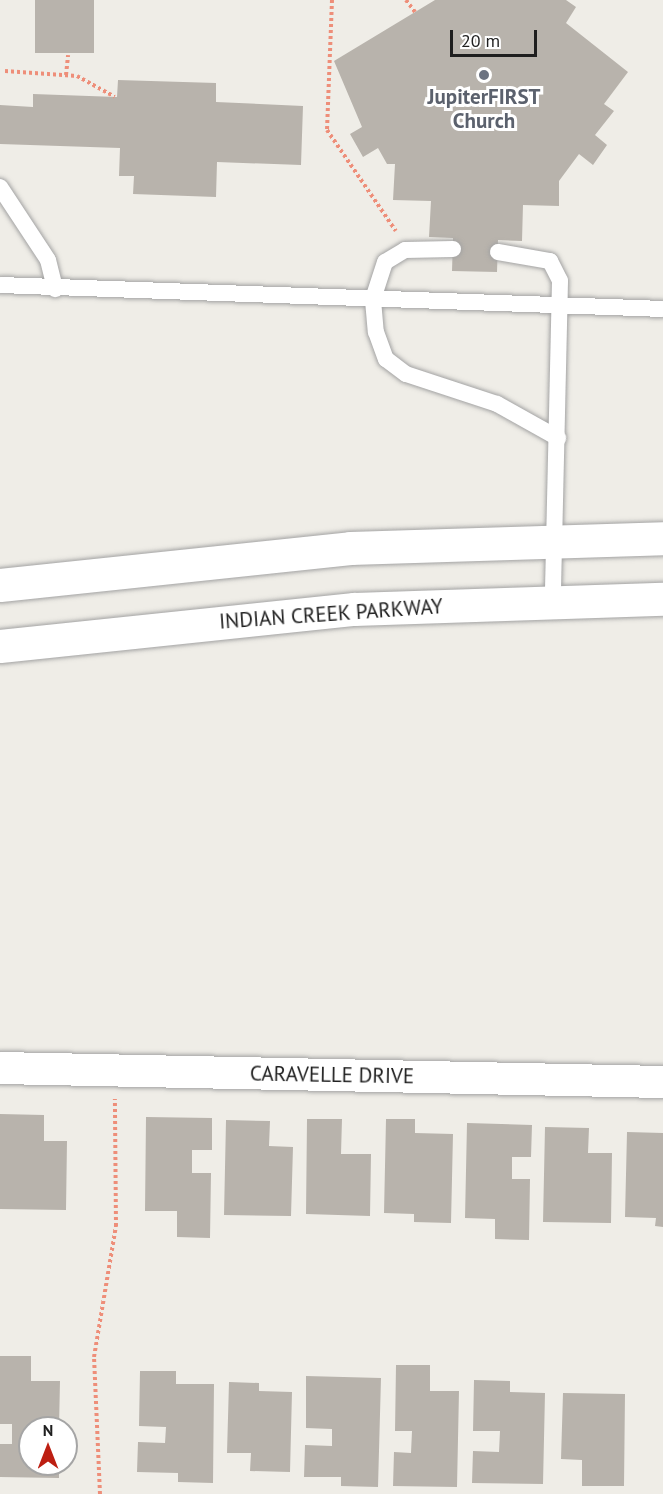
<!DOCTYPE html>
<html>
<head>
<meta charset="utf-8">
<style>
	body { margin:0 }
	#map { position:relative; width:663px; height:1494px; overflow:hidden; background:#efede7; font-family:"PT Sans",sans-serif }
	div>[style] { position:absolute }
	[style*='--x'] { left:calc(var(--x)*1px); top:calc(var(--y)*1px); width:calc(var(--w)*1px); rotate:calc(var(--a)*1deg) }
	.building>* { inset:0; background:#b8b3ac; transform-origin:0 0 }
	.path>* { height:4px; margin-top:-2px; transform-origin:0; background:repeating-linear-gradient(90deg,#ee8e79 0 3px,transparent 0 6px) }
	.roads { filter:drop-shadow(0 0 2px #a3a3a3) drop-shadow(0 0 2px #a3a3a3) }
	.service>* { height:16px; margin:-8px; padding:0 8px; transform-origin:8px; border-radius:8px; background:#fff }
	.minor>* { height:32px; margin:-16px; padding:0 16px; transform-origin:16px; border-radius:16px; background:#fff }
	.tertiary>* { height:33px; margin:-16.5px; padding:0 16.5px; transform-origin:16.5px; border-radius:16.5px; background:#fff }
	.dots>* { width:16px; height:16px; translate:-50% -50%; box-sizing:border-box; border:3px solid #fff; border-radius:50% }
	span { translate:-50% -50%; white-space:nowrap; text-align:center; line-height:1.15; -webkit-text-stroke:6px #fff; paint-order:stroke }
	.worship-label { font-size:21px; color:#5b616d; font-weight:700 }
	.street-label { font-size:21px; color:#1f1f1f }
	.north { position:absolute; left:18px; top:1416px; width:60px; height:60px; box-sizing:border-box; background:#fff; border:2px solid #a5a5a5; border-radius:50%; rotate:0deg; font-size:16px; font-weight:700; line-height:24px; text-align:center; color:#1f1f1f }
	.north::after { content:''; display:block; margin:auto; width:21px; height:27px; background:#bd1f12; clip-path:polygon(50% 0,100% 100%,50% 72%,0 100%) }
	.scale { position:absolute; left:450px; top:30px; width:87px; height:27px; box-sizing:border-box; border:3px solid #1f1f1f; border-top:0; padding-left:8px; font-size:18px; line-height:21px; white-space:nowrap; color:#1f1f1f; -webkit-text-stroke:4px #fff; paint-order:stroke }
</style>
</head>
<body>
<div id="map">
	<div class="building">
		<div style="left:35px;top:0;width:59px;height:53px"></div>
		<div style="clip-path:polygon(435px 0,566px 0,576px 7px,566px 23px,628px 72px,604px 104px,614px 111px,595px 135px,607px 145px,593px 165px,579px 154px,559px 181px,559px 206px,523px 205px,522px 241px,498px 240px,497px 272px,452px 271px,453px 238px,429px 237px,431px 201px,393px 200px,395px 164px,387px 164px,378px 148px,363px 157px,350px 134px,362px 127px,334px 61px)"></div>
		<div style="clip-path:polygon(118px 80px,216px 83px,216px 102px,303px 106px,301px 165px,217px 162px,216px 197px,133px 194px,134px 176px,119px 176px,120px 148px,0 144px,0 105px,33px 107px,33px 94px,117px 97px)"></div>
		<div style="clip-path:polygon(0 1114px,44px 1115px,44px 1141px,67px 1141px,66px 1210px,0 1209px)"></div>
		<div style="clip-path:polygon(146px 1117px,212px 1118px,212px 1150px,192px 1150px,192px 1173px,211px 1173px,210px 1238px,177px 1237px,177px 1211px,145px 1211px)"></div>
		<div style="clip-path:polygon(307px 1119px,342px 1119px,341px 1154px,371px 1154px,370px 1216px,306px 1214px)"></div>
		<div style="clip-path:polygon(386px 1119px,415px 1119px,415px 1133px,453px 1134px,451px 1223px,414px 1222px,414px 1214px,384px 1213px)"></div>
		<div style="clip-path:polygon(226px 1120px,270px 1121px,269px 1146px,293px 1147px,291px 1216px,224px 1215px)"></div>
		<div style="clip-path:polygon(467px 1123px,532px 1125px,531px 1157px,512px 1157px,512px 1179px,530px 1179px,529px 1240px,495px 1239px,495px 1219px,465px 1218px)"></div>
		<div style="clip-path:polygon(545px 1127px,589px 1128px,588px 1153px,612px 1153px,611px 1223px,543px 1222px)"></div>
		<div style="clip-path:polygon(627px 1132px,663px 1133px,663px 1227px,655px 1226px,656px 1218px,625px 1217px)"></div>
		<div style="clip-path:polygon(0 1356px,31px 1356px,31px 1381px,60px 1381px,59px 1428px,30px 1428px,30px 1464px,59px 1464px,59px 1478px,0 1477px,0 1444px,12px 1444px,12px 1424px,0 1424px)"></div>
		<div style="clip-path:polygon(396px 1365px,430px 1365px,430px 1391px,459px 1391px,457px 1487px,393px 1486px,394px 1452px,411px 1453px,412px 1431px,395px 1431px)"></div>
		<div style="clip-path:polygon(140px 1371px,176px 1371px,176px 1384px,214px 1384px,213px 1483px,178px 1482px,178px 1473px,137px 1472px,138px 1442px,165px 1443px,166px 1427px,139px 1426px)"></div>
		<div style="clip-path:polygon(306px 1376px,381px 1378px,378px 1487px,341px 1486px,341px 1477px,304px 1477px,305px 1445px,332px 1446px,332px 1429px,306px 1428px)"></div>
		<div style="clip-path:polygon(474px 1380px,510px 1381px,510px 1392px,545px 1393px,543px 1484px,472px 1483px,473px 1451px,499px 1452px,500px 1431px,473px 1431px)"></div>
		<div style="clip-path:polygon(229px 1382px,259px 1383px,259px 1391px,292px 1392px,290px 1472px,250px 1471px,251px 1453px,227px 1453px)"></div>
		<div style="clip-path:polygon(563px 1393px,625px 1394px,624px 1486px,582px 1486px,582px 1460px,561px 1459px)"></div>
	</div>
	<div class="path">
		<div style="--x:332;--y:0;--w:130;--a:92.2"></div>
		<div style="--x:327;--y:130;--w:122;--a:55.7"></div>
		<div style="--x:406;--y:0;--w:15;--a:53"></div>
		<div style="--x:5;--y:71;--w:72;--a:4"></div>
		<div style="--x:77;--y:76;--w:43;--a:28.9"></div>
		<div style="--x:66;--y:75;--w:20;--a:-84"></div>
		<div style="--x:100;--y:1494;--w:137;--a:-92.5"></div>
		<div style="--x:94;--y:1357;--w:133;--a:-80.5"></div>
		<div style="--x:116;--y:1226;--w:127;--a:-90.5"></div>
	</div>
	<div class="roads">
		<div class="service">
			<div style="--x:0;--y:187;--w:87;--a:56.7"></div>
			<div style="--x:48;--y:260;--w:30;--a:76"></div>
			<div style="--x:453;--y:249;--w:48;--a:178.8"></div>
			<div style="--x:405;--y:250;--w:23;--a:149"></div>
			<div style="--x:385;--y:262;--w:40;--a:108"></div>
			<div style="--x:373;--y:300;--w:32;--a:85"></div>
			<div style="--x:376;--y:332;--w:29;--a:70"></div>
			<div style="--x:386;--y:359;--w:25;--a:37"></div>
			<div style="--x:406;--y:374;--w:96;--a:18.2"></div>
			<div style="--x:497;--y:404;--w:70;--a:29.1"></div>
			<div style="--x:498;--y:252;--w:53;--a:9.8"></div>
			<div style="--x:550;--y:261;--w:22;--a:63"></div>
			<div style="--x:560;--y:281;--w:320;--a:91.3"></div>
			<div style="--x:0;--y:285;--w:663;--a:2.07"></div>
		</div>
		<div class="minor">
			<div style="--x:0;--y:1068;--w:663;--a:1.21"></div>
		</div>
		<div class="tertiary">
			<div style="--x:0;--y:585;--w:352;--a:-6"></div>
			<div style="--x:350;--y:548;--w:313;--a:-1.8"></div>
			<div style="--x:0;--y:646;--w:356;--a:-6"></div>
			<div style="--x:354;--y:609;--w:309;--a:-1.9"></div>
		</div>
	</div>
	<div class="dots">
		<div style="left:484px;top:75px;background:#6b7280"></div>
	</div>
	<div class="worship-label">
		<span style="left:484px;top:109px">JupiterFIRST<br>Church</span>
	</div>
	<div class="street-label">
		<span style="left:331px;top:614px;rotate:-4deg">INDIAN CREEK PARKWAY</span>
		<span style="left:332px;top:1075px;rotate:1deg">CARAVELLE DRIVE</span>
	</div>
	<div class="north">N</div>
	<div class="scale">20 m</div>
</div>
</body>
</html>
